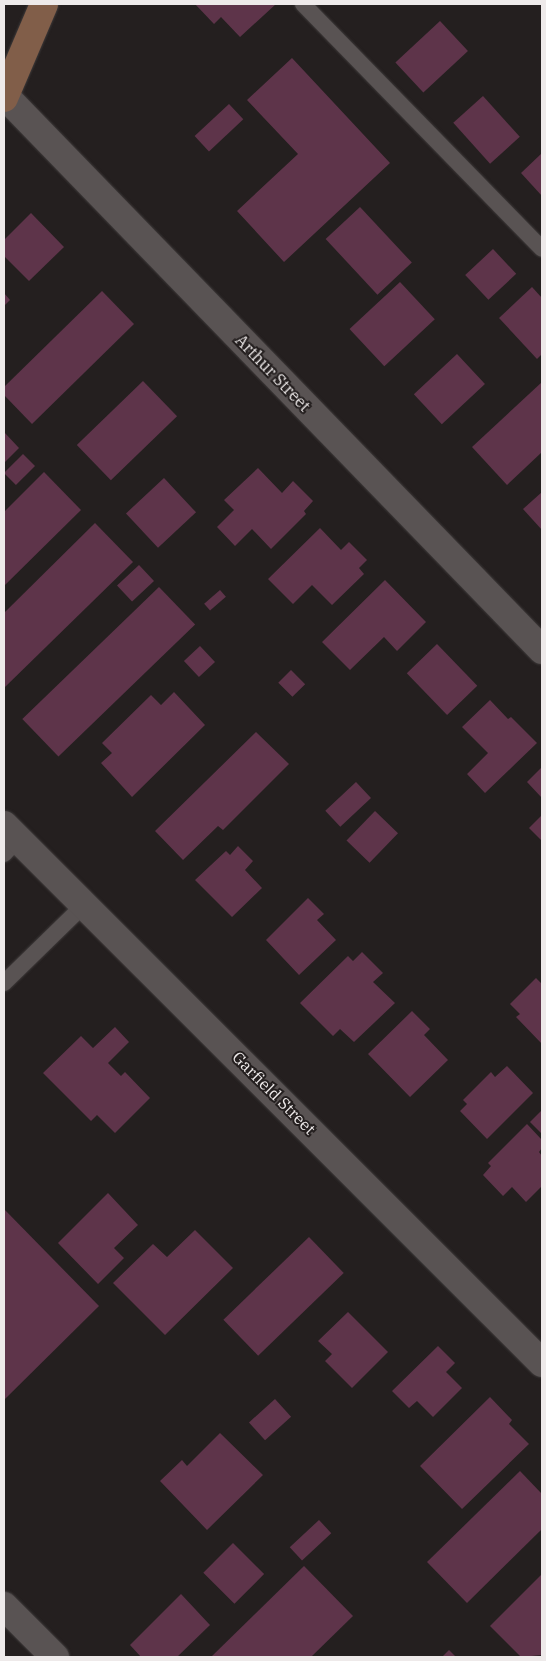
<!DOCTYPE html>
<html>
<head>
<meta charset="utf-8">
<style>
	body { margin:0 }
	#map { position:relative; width:546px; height:1661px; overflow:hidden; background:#241f1f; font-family:"IBM Plex Serif",serif }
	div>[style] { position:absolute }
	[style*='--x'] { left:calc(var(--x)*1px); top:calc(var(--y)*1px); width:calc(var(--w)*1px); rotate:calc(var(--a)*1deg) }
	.building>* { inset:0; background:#5e344a; transform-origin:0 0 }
	.roads { filter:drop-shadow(0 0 1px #3e3a3a) drop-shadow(0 0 1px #3e3a3a) }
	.lane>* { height:16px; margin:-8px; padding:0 8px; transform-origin:8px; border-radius:8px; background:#595353 }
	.street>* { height:28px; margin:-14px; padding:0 14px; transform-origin:14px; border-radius:14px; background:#595353 }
	.secondary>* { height:28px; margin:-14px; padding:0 14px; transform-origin:14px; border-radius:14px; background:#815e49 }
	span { translate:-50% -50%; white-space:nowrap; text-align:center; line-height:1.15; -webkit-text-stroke:4px #241f1f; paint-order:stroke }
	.street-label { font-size:16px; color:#eeeaea }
	.frame { position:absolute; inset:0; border:5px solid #eeeaea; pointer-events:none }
</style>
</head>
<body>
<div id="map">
	<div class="building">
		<div style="clip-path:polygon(195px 4px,276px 4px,240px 37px,221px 17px,214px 24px)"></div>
		<div style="left:440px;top:21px;width:41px;height:61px;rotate:47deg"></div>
		<div style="clip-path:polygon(292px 58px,390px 163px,284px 262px,237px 211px,298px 154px,247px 100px)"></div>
		<div style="left:483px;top:96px;width:55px;height:40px;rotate:48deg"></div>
		<div style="left:229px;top:104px;width:21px;height:47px;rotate:47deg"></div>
		<div style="clip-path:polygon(542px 153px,542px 196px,521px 173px)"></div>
		<div style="left:360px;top:207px;width:76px;height:47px;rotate:47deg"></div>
		<div style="clip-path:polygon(31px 213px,64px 247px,29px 281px,4px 256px,4px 240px)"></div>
		<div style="left:493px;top:249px;width:34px;height:38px;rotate:47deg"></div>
		<div style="left:400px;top:282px;width:51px;height:69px;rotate:47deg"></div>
		<div style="clip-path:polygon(532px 287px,542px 298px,542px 354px,537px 359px,499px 318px)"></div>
		<div style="clip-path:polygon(102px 291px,134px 324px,32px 424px,4px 395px,4px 387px)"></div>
		<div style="clip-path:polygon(4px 293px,10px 300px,4px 306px)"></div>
		<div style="left:457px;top:354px;width:41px;height:59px;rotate:47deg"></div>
		<div style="left:143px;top:381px;width:49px;height:92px;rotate:46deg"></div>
		<div style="clip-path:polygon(542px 382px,542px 452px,507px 485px,472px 447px)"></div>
		<div style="clip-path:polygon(4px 432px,19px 448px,4px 463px)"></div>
		<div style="left:23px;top:454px;width:17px;height:27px;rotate:45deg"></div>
		<div style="clip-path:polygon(258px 468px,282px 493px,293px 481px,313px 501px,304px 511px,306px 514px,271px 549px,252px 529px,235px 546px,217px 527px,234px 510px,224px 500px)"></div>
		<div style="clip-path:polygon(44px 472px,81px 510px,4px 586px,4px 512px)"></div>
		<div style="left:164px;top:478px;width:47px;height:52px;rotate:47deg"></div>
		<div style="clip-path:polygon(542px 492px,542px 530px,523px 509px)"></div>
		<div style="clip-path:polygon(95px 523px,133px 562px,4px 688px,4px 613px)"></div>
		<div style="clip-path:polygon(320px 528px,341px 550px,349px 542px,367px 560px,359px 568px,364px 574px,332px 605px,312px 585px,293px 604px,268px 579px)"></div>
		<div style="left:139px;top:565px;width:22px;height:30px;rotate:47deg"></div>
		<div style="clip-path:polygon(385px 580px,426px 622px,397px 651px,384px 637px,350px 670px,322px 642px)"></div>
		<div style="left:159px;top:587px;width:52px;height:190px;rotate:46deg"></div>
		<div style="left:220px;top:590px;width:9px;height:21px;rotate:49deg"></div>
		<div style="left:437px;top:644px;width:58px;height:42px;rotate:46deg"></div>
		<div style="left:200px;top:646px;width:22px;height:22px;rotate:47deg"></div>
		<div style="left:291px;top:670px;width:20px;height:18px;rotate:45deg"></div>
		<div style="clip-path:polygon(174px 692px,205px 725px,132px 797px,101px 763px,112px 753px,102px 743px,151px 695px,161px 705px)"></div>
		<div style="clip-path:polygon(490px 700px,508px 719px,511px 717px,537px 743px,485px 793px,467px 774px,488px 753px,462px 727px)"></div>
		<div style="clip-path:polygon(256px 732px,289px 764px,223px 830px,218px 826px,183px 860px,155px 831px)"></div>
		<div style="clip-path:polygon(542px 767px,542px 798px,527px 782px)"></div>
		<div style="left:356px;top:782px;width:22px;height:42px;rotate:47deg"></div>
		<div style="left:375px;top:811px;width:32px;height:41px;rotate:44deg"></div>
		<div style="clip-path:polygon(542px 815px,542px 841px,529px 828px)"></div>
		<div style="clip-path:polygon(238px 846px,253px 861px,245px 870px,262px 888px,232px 917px,195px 880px,226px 851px,230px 855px)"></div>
		<div style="clip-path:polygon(308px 898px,324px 914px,317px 920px,336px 940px,299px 975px,266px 940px)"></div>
		<div style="clip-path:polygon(362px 952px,383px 973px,373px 982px,395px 1003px,354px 1042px,340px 1029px,333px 1036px,300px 1003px,348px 956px,353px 961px)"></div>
		<div style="clip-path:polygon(536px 978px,542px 984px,542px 1044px,516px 1017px,520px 1014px,510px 1004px)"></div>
		<div style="clip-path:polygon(412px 1011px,430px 1029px,424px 1035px,448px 1060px,410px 1097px,368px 1054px)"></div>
		<div style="clip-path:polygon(115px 1027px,129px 1042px,108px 1063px,121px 1076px,125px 1072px,150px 1098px,115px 1133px,97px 1115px,91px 1121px,43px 1073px,81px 1036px,93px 1048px)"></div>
		<div style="clip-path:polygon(507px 1066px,533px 1093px,487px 1139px,460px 1111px,467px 1104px,463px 1100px,491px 1072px,495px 1077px)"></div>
		<div style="clip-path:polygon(542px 1110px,542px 1134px,530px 1122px)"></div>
		<div style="clip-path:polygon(527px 1124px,542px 1140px,542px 1148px,539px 1152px,542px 1156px,542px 1186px,526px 1202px,512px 1187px,503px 1196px,483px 1175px,491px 1166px,488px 1163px)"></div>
		<div style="clip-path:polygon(108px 1193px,138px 1225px,114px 1248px,124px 1258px,98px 1284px,58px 1243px)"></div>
		<div style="clip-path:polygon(4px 1209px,99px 1306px,4px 1400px)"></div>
		<div style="clip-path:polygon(195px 1230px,233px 1268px,165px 1335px,113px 1283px,153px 1244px,167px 1257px)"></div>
		<div style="left:309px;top:1237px;width:50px;height:119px;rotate:46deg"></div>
		<div style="clip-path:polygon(348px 1312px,388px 1352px,352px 1388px,325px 1361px,332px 1354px,318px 1341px)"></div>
		<div style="clip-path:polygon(438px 1346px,455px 1363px,446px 1372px,462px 1388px,433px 1417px,417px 1401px,409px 1408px,392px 1391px)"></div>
		<div style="clip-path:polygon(490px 1397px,512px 1420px,509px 1424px,529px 1444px,462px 1509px,420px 1466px)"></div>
		<div style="left:275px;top:1399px;width:24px;height:35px;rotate:48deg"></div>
		<div style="clip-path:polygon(220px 1433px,263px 1475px,207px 1530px,160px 1481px,182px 1460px,187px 1466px)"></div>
		<div style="clip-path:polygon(520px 1471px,542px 1494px,542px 1529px,467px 1603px,427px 1562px)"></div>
		<div style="left:319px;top:1520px;width:18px;height:40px;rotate:47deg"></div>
		<div style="left:233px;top:1543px;width:44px;height:42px;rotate:45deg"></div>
		<div style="clip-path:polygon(304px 1566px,353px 1616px,311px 1657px,211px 1657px)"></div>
		<div style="clip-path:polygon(542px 1574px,542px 1655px,521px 1657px,490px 1626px)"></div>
		<div style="clip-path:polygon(181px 1594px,210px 1625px,177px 1657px,141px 1657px,130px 1645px)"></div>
		<div style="clip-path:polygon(449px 1650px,456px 1657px,442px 1657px)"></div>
	</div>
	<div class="roads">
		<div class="lane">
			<div style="--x:303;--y:4;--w:342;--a:45.7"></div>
			<div style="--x:4;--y:854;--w:21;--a:-47"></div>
			<div style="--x:4;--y:983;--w:113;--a:-44.3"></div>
		</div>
		<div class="street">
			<div style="--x:4;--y:95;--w:773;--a:45.89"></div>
			<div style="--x:4;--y:825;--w:761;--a:45"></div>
			<div style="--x:4;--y:1606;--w:72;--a:45"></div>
		</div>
		<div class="secondary">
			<div style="--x:4;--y:98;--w:102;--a:-66.9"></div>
		</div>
	</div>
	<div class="street-label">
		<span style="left:273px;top:373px;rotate:46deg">Arthur Street</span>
		<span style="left:274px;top:1093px;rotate:45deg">Garfield Street</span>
	</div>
	<div class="frame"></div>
</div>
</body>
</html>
